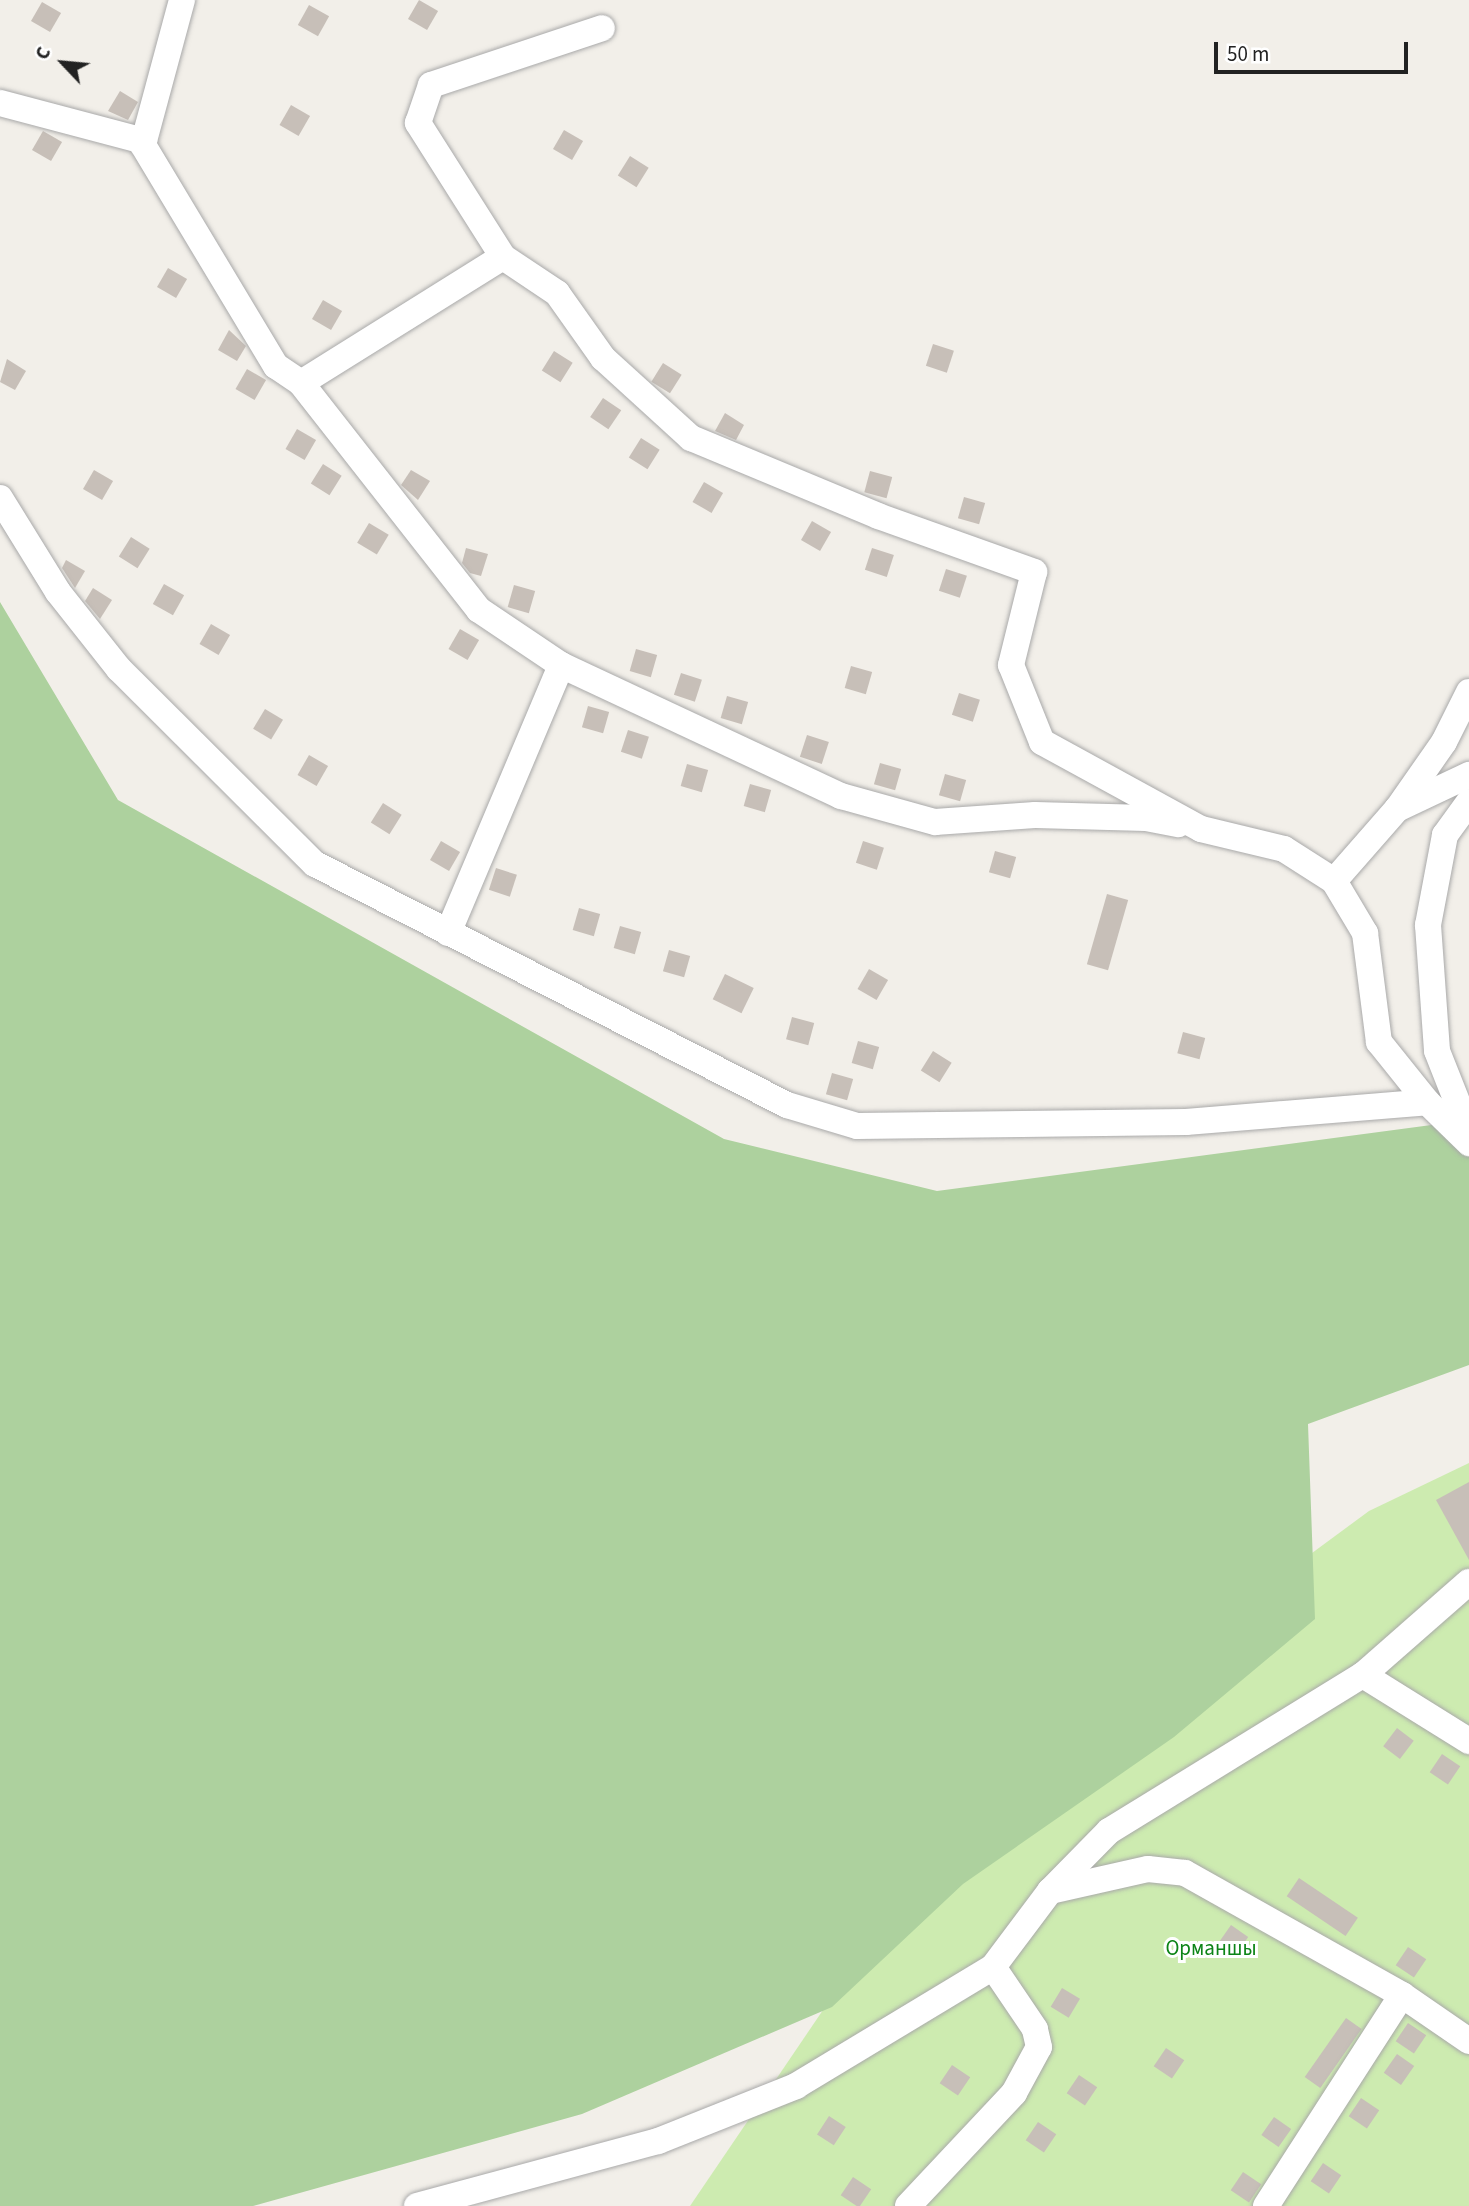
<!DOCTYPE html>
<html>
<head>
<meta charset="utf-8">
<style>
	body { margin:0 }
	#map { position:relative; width:1469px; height:2206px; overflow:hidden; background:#f2efe9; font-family:"Source Sans 3",sans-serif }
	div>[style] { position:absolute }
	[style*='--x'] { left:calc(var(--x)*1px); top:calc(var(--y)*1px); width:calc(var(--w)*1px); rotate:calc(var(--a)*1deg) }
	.grass>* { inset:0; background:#cdebb0 }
	.forest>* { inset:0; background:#add19e }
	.building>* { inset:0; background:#c7bfb8; transform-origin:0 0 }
	.roads { filter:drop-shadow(0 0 2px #a9a9a9) drop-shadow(0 0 2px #a9a9a9) }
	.street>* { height:26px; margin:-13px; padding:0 13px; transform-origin:13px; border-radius:13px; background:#fff }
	span { translate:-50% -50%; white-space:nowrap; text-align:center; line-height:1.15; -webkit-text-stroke:6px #fff; paint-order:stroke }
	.park-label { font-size:21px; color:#0c8416 }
	.north { position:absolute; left:28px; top:28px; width:70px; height:70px; -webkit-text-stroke:5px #fff; paint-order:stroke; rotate:296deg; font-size:19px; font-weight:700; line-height:28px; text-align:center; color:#222 }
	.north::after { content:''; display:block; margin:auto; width:24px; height:32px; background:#222; clip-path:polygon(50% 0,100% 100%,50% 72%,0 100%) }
	.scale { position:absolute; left:1214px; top:42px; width:194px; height:32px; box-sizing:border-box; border:4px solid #222; border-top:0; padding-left:9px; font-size:21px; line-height:24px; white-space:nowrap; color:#222; -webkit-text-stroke:5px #fff; paint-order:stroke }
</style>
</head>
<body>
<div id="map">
	<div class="grass">
		<div style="clip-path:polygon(1469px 1463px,1469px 2206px,690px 2206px,954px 1817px,1369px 1511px)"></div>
	</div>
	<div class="forest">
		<div style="clip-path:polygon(0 602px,118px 800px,724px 1139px,937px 1191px,1469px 1120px,1469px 1365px,1308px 1424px,1315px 1619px,1174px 1737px,963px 1884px,832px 2007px,582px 2114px,253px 2206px,0 2206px)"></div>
	</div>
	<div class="building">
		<div style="left:419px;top:0;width:22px;height:22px;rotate:30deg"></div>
		<div style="left:42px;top:2px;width:22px;height:22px;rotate:30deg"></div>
		<div style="left:309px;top:5px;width:23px;height:23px;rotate:29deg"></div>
		<div style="clip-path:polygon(120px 91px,138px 102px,128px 120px,108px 111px)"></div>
		<div style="left:291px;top:105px;width:22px;height:23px;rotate:30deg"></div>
		<div style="left:564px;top:130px;width:22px;height:22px;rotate:30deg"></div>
		<div style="left:43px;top:131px;width:22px;height:22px;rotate:30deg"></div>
		<div style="left:630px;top:156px;width:22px;height:23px;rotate:32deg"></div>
		<div style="left:168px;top:268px;width:22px;height:22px;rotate:30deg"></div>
		<div style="left:323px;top:300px;width:22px;height:22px;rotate:30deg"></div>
		<div style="clip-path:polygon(229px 330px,246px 346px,237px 361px,218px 350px)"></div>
		<div style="left:933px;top:344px;width:22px;height:23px;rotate:18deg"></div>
		<div style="left:554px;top:351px;width:22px;height:23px;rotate:32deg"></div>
		<div style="clip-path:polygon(7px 359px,26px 371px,15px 390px,0 382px)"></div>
		<div style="left:663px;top:363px;width:22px;height:22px;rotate:32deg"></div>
		<div style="left:247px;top:369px;width:22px;height:23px;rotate:30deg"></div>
		<div style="left:603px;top:398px;width:22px;height:23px;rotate:34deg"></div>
		<div style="clip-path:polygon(725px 413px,744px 425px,736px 440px,715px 431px)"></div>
		<div style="left:297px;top:429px;width:22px;height:23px;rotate:30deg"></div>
		<div style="left:641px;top:438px;width:22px;height:23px;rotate:32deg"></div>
		<div style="left:323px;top:464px;width:22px;height:23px;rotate:32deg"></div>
		<div style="left:94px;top:470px;width:22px;height:22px;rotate:30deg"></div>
		<div style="clip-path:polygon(411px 470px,430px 481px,418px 500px,401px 485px)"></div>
		<div style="left:870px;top:471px;width:23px;height:22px;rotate:15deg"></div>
		<div style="left:704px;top:482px;width:22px;height:23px;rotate:30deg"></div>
		<div style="left:964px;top:497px;width:22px;height:22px;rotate:16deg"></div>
		<div style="left:812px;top:521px;width:22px;height:22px;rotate:30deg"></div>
		<div style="left:369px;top:523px;width:23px;height:23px;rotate:31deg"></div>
		<div style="left:131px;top:537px;width:22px;height:23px;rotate:32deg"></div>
		<div style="clip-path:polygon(466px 548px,488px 554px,481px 576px,470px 573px,462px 563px)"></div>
		<div style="left:872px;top:548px;width:23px;height:23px;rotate:18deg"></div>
		<div style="clip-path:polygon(66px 560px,85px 571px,75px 588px,62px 568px)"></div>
		<div style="left:946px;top:569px;width:22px;height:23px;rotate:18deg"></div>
		<div style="left:164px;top:584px;width:23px;height:23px;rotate:29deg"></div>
		<div style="left:514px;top:585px;width:22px;height:23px;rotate:16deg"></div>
		<div style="clip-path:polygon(93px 588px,112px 600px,100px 619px,85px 601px)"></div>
		<div style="left:211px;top:624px;width:22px;height:23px;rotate:30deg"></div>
		<div style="left:460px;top:629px;width:22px;height:23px;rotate:30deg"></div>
		<div style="left:636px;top:649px;width:22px;height:23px;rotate:16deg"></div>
		<div style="left:851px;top:666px;width:22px;height:23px;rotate:16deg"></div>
		<div style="left:681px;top:673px;width:22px;height:23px;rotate:18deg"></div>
		<div style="left:959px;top:693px;width:22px;height:23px;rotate:18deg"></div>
		<div style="left:727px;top:696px;width:22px;height:23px;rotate:16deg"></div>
		<div style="left:588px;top:706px;width:22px;height:22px;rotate:16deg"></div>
		<div style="left:265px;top:709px;width:21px;height:23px;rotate:31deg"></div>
		<div style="left:628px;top:730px;width:22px;height:23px;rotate:18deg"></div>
		<div style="left:807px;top:735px;width:23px;height:23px;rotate:18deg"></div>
		<div style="left:309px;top:755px;width:22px;height:23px;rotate:30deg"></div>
		<div style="left:880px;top:763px;width:22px;height:22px;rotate:16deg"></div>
		<div style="left:687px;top:764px;width:22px;height:23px;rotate:16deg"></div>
		<div style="left:945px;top:774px;width:22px;height:22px;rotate:16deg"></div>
		<div style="left:750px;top:784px;width:22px;height:23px;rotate:16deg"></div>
		<div style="left:383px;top:803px;width:22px;height:23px;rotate:32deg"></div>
		<div style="left:441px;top:841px;width:22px;height:22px;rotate:30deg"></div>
		<div style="left:863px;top:841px;width:22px;height:23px;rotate:18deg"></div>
		<div style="left:995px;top:851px;width:22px;height:22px;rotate:16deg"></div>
		<div style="left:496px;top:868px;width:22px;height:23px;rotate:18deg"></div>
		<div style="left:1107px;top:894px;width:22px;height:73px;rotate:16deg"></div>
		<div style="left:579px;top:908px;width:22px;height:23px;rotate:16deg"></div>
		<div style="left:620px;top:926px;width:22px;height:23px;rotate:16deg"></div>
		<div style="left:669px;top:950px;width:22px;height:22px;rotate:16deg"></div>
		<div style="left:869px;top:969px;width:22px;height:23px;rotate:30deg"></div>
		<div style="left:725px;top:974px;width:32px;height:28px;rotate:26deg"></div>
		<div style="left:792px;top:1017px;width:23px;height:23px;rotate:15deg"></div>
		<div style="left:1183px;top:1032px;width:23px;height:22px;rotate:15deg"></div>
		<div style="left:858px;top:1041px;width:22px;height:23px;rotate:16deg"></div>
		<div style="left:933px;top:1051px;width:22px;height:23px;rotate:32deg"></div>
		<div style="left:832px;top:1073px;width:22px;height:22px;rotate:16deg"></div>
		<div style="clip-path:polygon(1469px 1482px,1469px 1560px,1436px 1500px)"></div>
		<div style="left:1397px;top:1728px;width:21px;height:23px;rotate:37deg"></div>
		<div style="left:1442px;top:1754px;width:22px;height:22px;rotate:34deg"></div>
		<div style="left:1299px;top:1878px;width:71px;height:22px;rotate:34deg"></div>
		<div style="left:1231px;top:1925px;width:21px;height:22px;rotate:35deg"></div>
		<div style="left:1408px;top:1947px;width:22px;height:22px;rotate:34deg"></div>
		<div style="left:1062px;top:1988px;width:21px;height:22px;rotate:31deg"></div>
		<div style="left:1346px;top:2018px;width:19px;height:72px;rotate:35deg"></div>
		<div style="left:1408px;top:2023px;width:22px;height:22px;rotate:34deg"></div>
		<div style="left:1166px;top:2048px;width:22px;height:22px;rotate:34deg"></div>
		<div style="left:1397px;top:2054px;width:21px;height:23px;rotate:35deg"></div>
		<div style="left:952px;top:2065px;width:22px;height:22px;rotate:34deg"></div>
		<div style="left:1079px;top:2075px;width:22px;height:22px;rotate:34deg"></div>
		<div style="left:1361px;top:2098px;width:22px;height:22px;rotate:34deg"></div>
		<div style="left:829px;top:2116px;width:20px;height:22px;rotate:33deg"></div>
		<div style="left:1274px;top:2117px;width:21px;height:22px;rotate:35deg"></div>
		<div style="left:1038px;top:2122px;width:22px;height:22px;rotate:34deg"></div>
		<div style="left:1323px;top:2163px;width:22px;height:22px;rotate:34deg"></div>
		<div style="left:1243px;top:2172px;width:22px;height:22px;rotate:34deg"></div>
		<div style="left:853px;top:2177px;width:22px;height:22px;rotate:34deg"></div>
	</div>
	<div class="roads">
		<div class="street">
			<div style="--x:182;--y:0;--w:150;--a:105.1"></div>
			<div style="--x:143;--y:145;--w:258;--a:59"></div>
			<div style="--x:276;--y:366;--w:30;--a:34"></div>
			<div style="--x:0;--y:103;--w:149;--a:14.8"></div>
			<div style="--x:503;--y:257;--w:159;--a:-122.4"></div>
			<div style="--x:418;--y:123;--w:40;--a:-71.1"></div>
			<div style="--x:431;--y:85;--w:180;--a:-18.4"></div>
			<div style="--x:0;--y:498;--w:110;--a:58.3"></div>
			<div style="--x:58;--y:592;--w:98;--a:51.6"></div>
			<div style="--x:119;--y:669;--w:276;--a:44.9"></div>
			<div style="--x:315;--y:864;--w:530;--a:27.05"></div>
			<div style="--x:787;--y:1105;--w:73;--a:16.7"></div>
			<div style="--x:857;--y:1126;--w:329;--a:-0.7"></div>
			<div style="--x:1186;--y:1122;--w:242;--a:-4.7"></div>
			<div style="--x:1427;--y:1102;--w:59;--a:44.3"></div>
			<div style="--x:561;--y:665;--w:309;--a:25.1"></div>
			<div style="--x:841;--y:796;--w:98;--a:15.5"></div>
			<div style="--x:935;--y:822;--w:100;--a:-4"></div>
			<div style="--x:1035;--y:815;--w:111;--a:1.5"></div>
			<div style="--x:1146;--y:818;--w:33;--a:11"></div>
			<div style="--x:1469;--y:802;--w:41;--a:126"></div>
			<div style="--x:1445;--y:835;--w:92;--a:100.7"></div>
			<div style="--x:1428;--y:925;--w:126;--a:85.9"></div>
			<div style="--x:1437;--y:1051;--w:87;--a:68.4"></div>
			<div style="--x:1398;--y:808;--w:80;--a:-55.1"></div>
			<div style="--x:1444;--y:742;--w:56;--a:-63.4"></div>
			<div style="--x:1334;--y:881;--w:96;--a:-48.8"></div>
			<div style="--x:1397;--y:809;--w:80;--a:-25.3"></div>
			<div style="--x:448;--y:933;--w:291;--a:-67.1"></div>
			<div style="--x:561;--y:665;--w:99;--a:-146.1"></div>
			<div style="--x:479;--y:610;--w:288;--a:-128.1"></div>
			<div style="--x:301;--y:383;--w:238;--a:-32"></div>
			<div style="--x:503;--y:257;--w:65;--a:33.7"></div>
			<div style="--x:557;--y:293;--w:80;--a:54.7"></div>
			<div style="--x:603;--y:358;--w:119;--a:42.3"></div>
			<div style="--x:691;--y:438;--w:203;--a:22.6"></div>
			<div style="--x:878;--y:516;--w:166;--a:19.7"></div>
			<div style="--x:1034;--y:572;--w:96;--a:103.9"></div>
			<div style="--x:1011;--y:665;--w:83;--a:68.1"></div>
			<div style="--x:1042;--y:742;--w:181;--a:28.7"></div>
			<div style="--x:1201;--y:829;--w:85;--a:13.5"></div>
			<div style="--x:1284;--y:849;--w:59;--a:32.6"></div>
			<div style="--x:1334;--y:881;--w:61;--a:59.2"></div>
			<div style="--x:1365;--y:933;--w:110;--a:82.7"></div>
			<div style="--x:1379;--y:1042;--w:77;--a:51.3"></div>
			<div style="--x:1363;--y:1675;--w:125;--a:31.9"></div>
			<div style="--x:1050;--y:1891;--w:100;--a:-12.7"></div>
			<div style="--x:1148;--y:1869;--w:37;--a:6"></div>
			<div style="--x:1185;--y:1873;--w:249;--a:29.3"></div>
			<div style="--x:1402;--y:1995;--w:81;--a:34.5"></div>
			<div style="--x:417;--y:2206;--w:250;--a:-15.1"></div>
			<div style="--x:658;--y:2141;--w:149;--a:-21.7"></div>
			<div style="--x:796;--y:2086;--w:230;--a:-31.1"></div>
			<div style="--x:993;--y:1967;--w:95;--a:-53.1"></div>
			<div style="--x:1050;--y:1891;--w:84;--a:-45.5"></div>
			<div style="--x:1109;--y:1831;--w:298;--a:-31.6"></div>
			<div style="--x:1363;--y:1675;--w:141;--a:-41.3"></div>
			<div style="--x:908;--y:2206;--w:155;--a:-46.8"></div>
			<div style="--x:1014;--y:2093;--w:52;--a:-61.5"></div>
			<div style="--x:1039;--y:2047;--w:18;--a:-103"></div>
			<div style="--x:1035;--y:2029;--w:75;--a:-124.1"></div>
			<div style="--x:1266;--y:2206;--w:251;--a:-57.2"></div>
		</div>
	</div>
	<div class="park-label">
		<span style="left:1211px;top:1948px">Орманшы</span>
	</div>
	<div class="north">С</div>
	<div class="scale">50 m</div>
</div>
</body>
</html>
